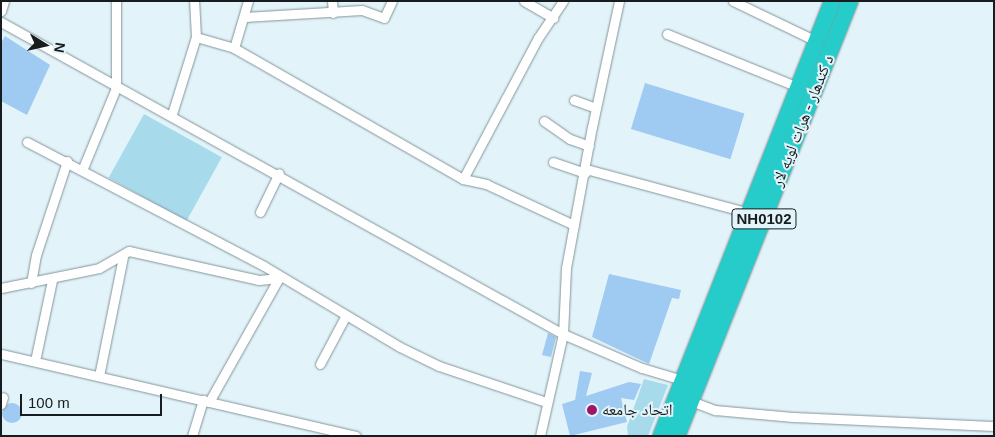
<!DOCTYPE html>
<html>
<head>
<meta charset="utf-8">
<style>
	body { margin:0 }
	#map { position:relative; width:995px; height:437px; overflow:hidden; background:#e2f4fa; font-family:Helvetica,"Noto Naskh Arabic",sans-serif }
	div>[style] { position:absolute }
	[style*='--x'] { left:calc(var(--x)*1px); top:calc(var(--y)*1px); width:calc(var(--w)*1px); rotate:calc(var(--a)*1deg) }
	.green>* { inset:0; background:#a7dbeb; transform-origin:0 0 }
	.building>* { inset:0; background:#9fcaf1; transform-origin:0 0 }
	.round { border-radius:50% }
	.roads { filter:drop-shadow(0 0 1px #849499) drop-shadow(0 0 1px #849499) }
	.street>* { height:9px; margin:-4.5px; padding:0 4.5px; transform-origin:4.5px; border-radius:4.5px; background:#fff }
	.highway>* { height:16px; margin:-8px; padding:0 8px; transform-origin:8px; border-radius:8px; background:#26ccc9 }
	.dots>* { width:14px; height:14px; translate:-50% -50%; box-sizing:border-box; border:2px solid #e2f4fa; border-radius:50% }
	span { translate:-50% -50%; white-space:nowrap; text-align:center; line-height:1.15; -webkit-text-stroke:4px #e2f4fa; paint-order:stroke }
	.shield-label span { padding:1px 4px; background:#e2f4fa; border:1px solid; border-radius:4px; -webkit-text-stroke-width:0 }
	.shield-label { font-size:15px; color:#171d1f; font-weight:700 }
	.street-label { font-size:16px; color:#171d1f }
	.poi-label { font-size:16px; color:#171d1f }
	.left { translate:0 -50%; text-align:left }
	.frame { position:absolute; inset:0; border:2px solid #171d1f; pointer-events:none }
	.north { position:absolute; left:20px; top:20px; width:50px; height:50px; -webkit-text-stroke:4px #e2f4fa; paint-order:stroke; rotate:100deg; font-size:14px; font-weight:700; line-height:20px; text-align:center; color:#171d1f }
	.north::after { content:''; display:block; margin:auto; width:18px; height:22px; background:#171d1f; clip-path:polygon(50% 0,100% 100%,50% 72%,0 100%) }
	.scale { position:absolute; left:20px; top:394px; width:142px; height:22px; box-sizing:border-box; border:2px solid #171d1f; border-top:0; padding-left:6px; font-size:15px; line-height:18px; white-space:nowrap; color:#171d1f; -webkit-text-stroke:4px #e2f4fa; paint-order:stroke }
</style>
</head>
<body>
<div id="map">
	<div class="green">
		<div style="left:144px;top:114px;width:89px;height:73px;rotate:29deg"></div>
		<div style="clip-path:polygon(644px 379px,668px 385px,648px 436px,628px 436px,627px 427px)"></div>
	</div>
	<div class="building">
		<div style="clip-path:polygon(5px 36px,50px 65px,27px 115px,1px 101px,1px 43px)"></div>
		<div style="left:645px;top:83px;width:104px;height:48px;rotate:17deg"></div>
		<div style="clip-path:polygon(609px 274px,681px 290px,679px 299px,672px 298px,649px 364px,592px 337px)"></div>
		<div style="clip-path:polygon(548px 333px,556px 337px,551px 357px,542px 355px)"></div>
		<div style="clip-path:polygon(580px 371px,592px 373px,586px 396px,629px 382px,641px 384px,634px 400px,621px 398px,627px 422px,570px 436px,562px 404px,575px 400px)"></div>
		<div class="round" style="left:2px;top:403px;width:20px;height:20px"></div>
	</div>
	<div class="roads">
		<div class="street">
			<div style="--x:332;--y:1;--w:12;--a:85"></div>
			<div style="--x:524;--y:1;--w:34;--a:30"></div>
			<div style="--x:733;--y:1;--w:92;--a:25.7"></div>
			<div style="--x:1;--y:11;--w:10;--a:-73"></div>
			<div style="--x:246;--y:17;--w:116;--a:-3.5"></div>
			<div style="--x:362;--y:10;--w:23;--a:20"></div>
			<div style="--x:384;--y:18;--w:19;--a:-65"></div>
			<div style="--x:1;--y:22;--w:643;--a:29.04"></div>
			<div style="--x:563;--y:334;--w:86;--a:23.3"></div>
			<div style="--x:642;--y:368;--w:46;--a:16.5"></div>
			<div style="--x:667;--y:34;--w:141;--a:22"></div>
			<div style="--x:196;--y:37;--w:40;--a:16"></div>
			<div style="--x:234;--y:48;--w:264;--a:29.8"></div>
			<div style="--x:463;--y:179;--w:24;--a:12"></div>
			<div style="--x:486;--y:184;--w:97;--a:25"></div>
			<div style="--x:234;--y:48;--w:49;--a:-73.4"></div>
			<div style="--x:574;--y:100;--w:23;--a:20"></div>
			<div style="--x:172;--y:114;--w:81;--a:-72.7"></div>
			<div style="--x:196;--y:37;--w:36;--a:-93"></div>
			<div style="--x:544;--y:121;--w:32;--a:35"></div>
			<div style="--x:570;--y:139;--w:20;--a:20"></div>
			<div style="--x:27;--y:142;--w:267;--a:27.6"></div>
			<div style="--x:264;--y:266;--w:158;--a:30.8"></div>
			<div style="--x:400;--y:347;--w:43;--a:26"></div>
			<div style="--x:439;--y:366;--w:113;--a:18.6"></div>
			<div style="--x:553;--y:162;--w:34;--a:19"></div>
			<div style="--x:83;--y:168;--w:87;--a:-67.6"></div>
			<div style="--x:116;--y:88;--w:87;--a:-90"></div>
			<div style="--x:586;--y:169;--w:169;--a:15.1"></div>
			<div style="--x:463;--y:179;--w:160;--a:-62"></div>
			<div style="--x:538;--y:38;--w:45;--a:-56"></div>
			<div style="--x:260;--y:212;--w:43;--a:-64"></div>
			<div style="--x:31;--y:283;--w:28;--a:-80"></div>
			<div style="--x:36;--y:255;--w:99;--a:-71.7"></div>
			<div style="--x:1;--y:288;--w:100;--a:-11.5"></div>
			<div style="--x:99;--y:268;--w:34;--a:-30"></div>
			<div style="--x:129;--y:251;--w:133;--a:12.6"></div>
			<div style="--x:259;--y:280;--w:20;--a:-6"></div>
			<div style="--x:1;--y:354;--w:364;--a:13"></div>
			<div style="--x:35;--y:361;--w:83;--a:-78.1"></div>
			<div style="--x:320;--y:364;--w:55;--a:-62"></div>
			<div style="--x:99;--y:376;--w:121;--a:-78.6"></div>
			<div style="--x:691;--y:401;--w:26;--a:21"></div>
			<div style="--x:715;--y:410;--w:78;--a:5.1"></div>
			<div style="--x:793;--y:417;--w:201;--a:2.6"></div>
			<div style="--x:209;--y:402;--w:142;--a:-60.6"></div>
			<div style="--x:1;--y:404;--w:7;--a:-74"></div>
			<div style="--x:192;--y:436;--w:38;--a:-73"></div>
			<div style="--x:540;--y:436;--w:105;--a:-77.3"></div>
			<div style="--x:563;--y:334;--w:66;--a:-87.4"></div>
			<div style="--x:566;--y:268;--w:143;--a:-79.6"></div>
			<div style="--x:592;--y:127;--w:129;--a:-77.9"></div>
		</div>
		<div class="highway">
			<div style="--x:661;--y:436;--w:467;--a:-68.5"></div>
			<div style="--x:677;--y:436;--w:468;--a:-68.3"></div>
		</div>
	</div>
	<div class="dots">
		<div style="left:592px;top:410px;background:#9c1566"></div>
	</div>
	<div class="shield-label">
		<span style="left:764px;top:219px">NH0102</span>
	</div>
	<div class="street-label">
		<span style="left:803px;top:121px;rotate:-68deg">د کندهار - هرات لويه لار</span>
	</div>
	<div class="poi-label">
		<span class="left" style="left:602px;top:410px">اتحاد جامعه</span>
	</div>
	<div class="frame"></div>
	<div class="north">N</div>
	<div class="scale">100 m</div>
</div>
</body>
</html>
